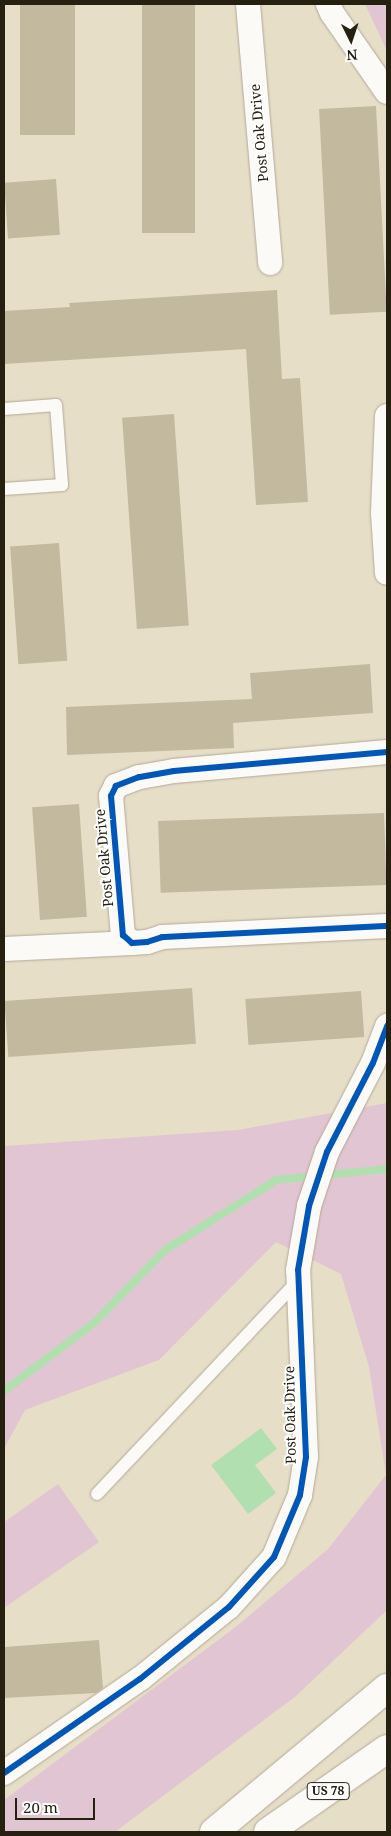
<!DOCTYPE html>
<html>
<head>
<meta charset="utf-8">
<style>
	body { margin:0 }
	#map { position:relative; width:391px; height:1836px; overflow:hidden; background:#e7dec8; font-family:"Noto Serif",serif }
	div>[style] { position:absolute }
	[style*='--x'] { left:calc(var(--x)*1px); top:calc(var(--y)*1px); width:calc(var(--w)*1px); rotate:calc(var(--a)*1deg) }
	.green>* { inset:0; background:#e2c5d2 }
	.water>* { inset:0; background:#b2dfb0 }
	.stream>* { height:8px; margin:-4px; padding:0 4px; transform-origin:4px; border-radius:4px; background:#b2dfb0 }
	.building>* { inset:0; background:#c3b99f; transform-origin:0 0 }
	.roads { filter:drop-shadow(0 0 1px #b1aa99) drop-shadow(0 0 1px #b1aa99) }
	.lane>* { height:12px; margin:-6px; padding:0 6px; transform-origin:6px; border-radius:6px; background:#fbfaf7 }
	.street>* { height:24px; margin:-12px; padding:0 12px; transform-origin:12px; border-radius:12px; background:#fbfaf7 }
	.highway>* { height:28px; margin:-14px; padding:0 14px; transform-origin:14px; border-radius:14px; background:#fbfaf7 }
	.cycleway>* { height:6px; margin:-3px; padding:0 3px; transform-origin:3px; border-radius:3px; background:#0057b8 }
	span { translate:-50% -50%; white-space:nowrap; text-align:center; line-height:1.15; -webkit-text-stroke:4px #fff; paint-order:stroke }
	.shield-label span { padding:1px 4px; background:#fff; border:1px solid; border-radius:4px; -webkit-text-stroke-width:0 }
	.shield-label { font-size:12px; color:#262011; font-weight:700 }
	.street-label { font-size:14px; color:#262011 }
	.frame { position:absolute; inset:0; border:5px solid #262011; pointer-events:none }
	.north { position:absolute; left:326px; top:15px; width:50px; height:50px; -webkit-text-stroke:4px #fff; paint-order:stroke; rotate:176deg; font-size:14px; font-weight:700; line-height:20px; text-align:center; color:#262011 }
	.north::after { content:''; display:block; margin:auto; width:18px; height:22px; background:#262011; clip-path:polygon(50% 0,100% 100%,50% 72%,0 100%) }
	.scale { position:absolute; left:15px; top:1798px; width:80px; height:22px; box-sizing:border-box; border:2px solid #262011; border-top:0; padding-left:6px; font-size:15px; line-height:18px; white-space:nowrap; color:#262011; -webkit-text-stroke:4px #fff; paint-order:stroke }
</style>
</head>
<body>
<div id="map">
	<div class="green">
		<div style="clip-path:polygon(365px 4px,387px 4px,387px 51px)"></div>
		<div style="clip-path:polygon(387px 1103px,387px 1610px,296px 1696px,115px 1832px,4px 1832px,4px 1800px,237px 1626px,328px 1549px,386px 1475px,369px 1367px,341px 1274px,276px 1242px,159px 1360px,25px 1410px,4px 1449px,4px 1146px,238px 1130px)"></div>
		<div style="clip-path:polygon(58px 1484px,99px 1542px,4px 1608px,4px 1522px)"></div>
	</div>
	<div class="water">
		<div style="clip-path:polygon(261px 1428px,277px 1449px,255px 1465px,276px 1493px,248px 1514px,211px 1465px)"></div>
	</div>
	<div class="stream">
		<div style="--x:4;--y:1391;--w:113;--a:-37.1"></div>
		<div style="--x:94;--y:1323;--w:102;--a:-45.8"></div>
		<div style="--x:165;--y:1250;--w:131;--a:-32.2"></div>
		<div style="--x:276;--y:1180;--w:112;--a:-5.7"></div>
	</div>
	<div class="building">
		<div style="left:20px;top:4px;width:55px;height:131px"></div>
		<div style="left:142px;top:4px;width:53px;height:229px"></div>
		<div style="left:376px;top:106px;width:206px;height:57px;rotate:87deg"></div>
		<div style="left:56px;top:179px;width:56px;height:52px;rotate:86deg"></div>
		<div style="clip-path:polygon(277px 290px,282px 379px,300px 378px,308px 502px,256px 505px,246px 349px,4px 364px,4px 311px,70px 307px,69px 303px)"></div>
		<div style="left:174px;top:414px;width:212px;height:52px;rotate:86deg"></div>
		<div style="left:59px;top:543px;width:118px;height:49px;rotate:86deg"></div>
		<div style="clip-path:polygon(370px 664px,373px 713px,233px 723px,234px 748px,67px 755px,66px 707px,252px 699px,250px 673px)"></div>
		<div style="left:79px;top:804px;width:113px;height:47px;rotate:86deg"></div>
		<div style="left:384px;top:813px;width:72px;height:226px;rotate:88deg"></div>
		<div style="left:192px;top:988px;width:56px;height:188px;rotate:86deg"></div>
		<div style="left:361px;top:991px;width:46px;height:116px;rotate:86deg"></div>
		<div style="clip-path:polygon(99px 1640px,103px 1688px,96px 1693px,4px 1698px,4px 1647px)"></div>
	</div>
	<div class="roads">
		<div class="lane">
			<div style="--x:4;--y:409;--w:52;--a:-4.4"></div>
			<div style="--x:56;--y:405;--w:80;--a:85.7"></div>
			<div style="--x:62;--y:485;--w:58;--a:176.1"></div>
			<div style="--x:97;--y:1494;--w:294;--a:-46.7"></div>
		</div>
		<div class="street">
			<div style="--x:248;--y:4;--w:260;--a:85.1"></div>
			<div style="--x:328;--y:4;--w:10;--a:66"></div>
			<div style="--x:332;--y:13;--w:96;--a:55.2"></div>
			<div style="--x:387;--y:416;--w:97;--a:92.4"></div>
			<div style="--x:383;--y:513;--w:60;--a:86.2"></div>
			<div style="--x:387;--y:752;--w:214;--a:174.9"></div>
			<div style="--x:174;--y:771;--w:36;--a:170"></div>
			<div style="--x:139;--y:777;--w:25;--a:159"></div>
			<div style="--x:116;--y:786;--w:11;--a:117"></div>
			<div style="--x:111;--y:796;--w:140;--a:85.1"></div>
			<div style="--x:123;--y:935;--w:12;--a:42"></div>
			<div style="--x:132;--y:943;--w:15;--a:-4"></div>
			<div style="--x:147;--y:942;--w:16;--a:-18"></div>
			<div style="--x:162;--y:937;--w:225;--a:-2.8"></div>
			<div style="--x:4;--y:949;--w:128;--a:-2.7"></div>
			<div style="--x:4;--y:1773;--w:165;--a:-34.7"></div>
			<div style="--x:140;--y:1679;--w:114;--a:-39"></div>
			<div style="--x:229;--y:1607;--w:67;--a:-48"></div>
			<div style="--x:274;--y:1557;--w:67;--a:-67.2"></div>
			<div style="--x:300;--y:1495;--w:38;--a:-81"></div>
			<div style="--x:306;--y:1457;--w:187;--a:-92.4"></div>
			<div style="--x:298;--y:1270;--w:65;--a:-80.2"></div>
			<div style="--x:309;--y:1206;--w:57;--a:-71.6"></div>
			<div style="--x:327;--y:1152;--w:100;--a:-62.7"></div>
			<div style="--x:373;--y:1063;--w:40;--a:-69"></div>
		</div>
		<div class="highway">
			<div style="--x:214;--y:1832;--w:225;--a:-39.8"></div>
			<div style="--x:268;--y:1832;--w:145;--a:-34.9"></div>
		</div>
	</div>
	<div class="cycleway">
		<div style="--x:387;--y:752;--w:214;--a:174.9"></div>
		<div style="--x:174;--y:771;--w:36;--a:170"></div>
		<div style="--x:139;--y:777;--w:25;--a:159"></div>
		<div style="--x:116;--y:786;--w:11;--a:117"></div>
		<div style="--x:111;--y:796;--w:140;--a:85.1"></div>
		<div style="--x:123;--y:935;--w:12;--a:42"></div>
		<div style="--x:132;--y:943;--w:15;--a:-4"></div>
		<div style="--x:147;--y:942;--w:16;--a:-18"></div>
		<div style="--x:162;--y:937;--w:225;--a:-2.8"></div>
		<div style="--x:4;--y:1773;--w:165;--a:-34.7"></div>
		<div style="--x:140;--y:1679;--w:114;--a:-39"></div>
		<div style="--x:229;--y:1607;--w:67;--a:-48"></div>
		<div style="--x:274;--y:1557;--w:67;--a:-67.2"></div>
		<div style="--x:300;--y:1495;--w:38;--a:-81"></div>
		<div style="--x:306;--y:1457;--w:187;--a:-92.4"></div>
		<div style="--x:298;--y:1270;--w:65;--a:-80.2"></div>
		<div style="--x:309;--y:1206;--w:57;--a:-71.6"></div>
		<div style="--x:327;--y:1152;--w:100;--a:-62.7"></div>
		<div style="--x:373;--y:1063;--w:40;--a:-69"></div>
	</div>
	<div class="shield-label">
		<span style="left:328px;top:1791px">US 78</span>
	</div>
	<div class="street-label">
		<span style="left:259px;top:133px;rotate:-95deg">Post Oak Drive</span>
		<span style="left:104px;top:858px;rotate:-95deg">Post Oak Drive</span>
		<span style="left:290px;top:1415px;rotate:-91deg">Post Oak Drive</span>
	</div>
	<div class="frame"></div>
	<div class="north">N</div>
	<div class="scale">20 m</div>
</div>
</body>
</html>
